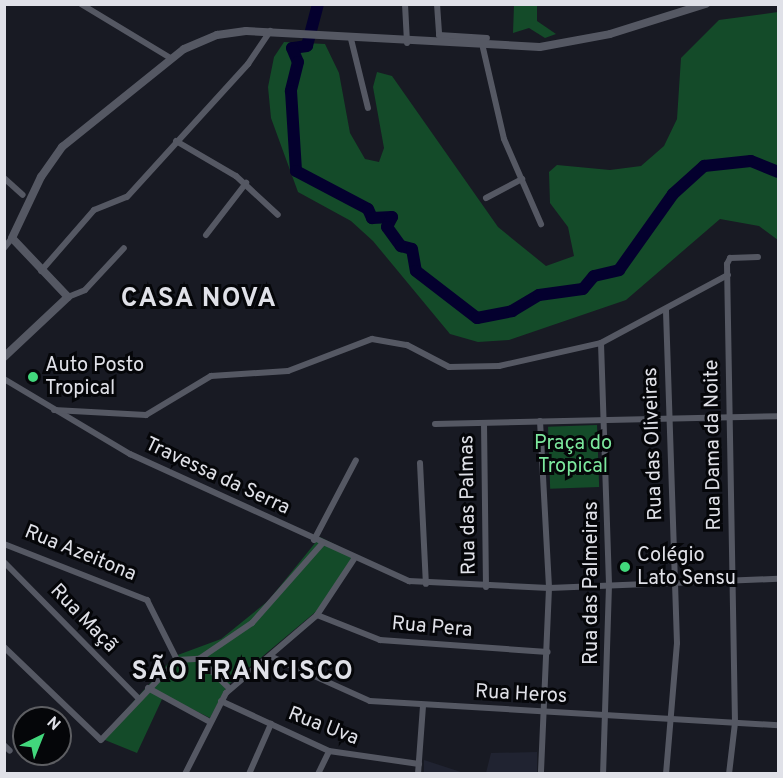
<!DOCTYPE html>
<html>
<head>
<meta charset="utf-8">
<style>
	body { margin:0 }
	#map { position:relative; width:783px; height:778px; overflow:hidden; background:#181a23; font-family:Overpass,sans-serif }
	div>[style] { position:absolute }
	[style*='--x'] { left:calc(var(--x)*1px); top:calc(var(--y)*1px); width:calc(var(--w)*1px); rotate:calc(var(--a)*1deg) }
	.built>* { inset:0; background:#202331 }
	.green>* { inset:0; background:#144b29; transform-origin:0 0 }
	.river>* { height:12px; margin:-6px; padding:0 6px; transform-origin:6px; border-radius:6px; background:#04002e }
	.street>* { height:6px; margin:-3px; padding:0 3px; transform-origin:3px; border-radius:3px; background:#555863 }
	.secondary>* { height:8px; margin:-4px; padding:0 4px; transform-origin:4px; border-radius:4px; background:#555863 }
	.dots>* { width:16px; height:16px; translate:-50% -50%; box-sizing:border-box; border:3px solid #050609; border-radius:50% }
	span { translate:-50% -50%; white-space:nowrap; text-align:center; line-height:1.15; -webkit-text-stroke:6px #050609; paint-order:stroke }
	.poi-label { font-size:20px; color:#e0e1e8 }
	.left { translate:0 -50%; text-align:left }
	.street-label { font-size:20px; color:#e0e1e8 }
	.park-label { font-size:20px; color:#7ce79d }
	.district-label { font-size:26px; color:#e0e1e8; font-weight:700; letter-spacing:1.5px }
	.frame { position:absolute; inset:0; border:6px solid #e0e1e8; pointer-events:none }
	.north { position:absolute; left:12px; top:706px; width:60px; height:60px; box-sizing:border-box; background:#050609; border:2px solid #5d5e62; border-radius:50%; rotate:43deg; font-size:16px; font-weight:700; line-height:24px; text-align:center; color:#e0e1e8 }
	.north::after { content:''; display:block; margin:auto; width:21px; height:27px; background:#42d77c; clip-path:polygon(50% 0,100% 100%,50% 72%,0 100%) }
</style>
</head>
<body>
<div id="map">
	<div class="built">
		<div style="clip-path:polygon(537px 752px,537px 773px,486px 773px,491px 753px)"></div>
		<div style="clip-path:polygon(424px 760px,464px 773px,424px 773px)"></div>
	</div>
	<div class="green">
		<div style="clip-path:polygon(514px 5px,537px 5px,537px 21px,556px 34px,545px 38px,529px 28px,513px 33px)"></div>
		<div style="clip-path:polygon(778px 12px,778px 240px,759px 226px,720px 219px,626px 300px,509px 340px,478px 342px,450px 334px,373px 241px,351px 221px,298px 192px,271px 118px,268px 87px,274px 57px,284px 42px,325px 44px,339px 73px,350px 133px,365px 159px,379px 162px,384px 148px,373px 87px,377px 72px,392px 76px,498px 227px,546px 266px,574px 256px,568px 227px,550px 203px,549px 172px,557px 165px,610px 170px,641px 166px,664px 146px,677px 119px,681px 58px,719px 20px)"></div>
		<div style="left:597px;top:425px;width:62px;height:49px;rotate:88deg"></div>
		<div style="clip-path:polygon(320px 537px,358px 556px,319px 609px,227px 686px,210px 718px,164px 695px,137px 753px,100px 738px,175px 656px,221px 639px,268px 601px)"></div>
	</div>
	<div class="river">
		<div style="--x:318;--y:4;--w:43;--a:104.7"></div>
		<div style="--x:307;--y:46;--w:15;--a:172"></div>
		<div style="--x:292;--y:48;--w:15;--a:67"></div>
		<div style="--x:298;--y:62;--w:30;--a:104"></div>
		<div style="--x:291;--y:91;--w:80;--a:86.4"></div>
		<div style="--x:296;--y:171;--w:81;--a:27.8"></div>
		<div style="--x:368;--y:209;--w:10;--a:66"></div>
		<div style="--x:372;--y:218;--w:20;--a:-3"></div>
		<div style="--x:392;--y:217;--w:11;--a:117"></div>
		<div style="--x:387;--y:227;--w:24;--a:54"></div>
		<div style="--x:401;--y:246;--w:11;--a:15"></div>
		<div style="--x:412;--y:249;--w:22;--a:80"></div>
		<div style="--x:416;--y:271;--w:77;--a:37.6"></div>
		<div style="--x:477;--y:318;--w:36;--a:-11"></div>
		<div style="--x:512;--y:311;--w:31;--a:-31"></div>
		<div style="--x:539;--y:295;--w:44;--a:-7.8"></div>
		<div style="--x:583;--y:289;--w:17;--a:-50"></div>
		<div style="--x:594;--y:276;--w:26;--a:-13"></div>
		<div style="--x:619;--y:270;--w:93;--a:-54.6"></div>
		<div style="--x:673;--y:194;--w:42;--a:-42.1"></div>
		<div style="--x:704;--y:166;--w:47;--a:-6.1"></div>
		<div style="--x:751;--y:161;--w:29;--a:22"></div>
	</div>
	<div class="street">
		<div style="--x:81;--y:4;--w:103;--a:31.1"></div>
		<div style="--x:405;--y:4;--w:39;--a:87"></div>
		<div style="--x:437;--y:4;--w:31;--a:86"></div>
		<div style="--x:439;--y:35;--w:48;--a:3.6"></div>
		<div style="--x:351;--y:39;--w:71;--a:76.2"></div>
		<div style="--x:483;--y:48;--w:93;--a:77"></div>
		<div style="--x:504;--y:139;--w:93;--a:66.5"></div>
		<div style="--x:176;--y:141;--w:69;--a:30.3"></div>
		<div style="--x:236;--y:176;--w:57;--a:42.9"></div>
		<div style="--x:4;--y:178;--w:25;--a:42"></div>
		<div style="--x:486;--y:198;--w:41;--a:-27.8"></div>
		<div style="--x:206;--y:235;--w:66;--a:-52.4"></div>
		<div style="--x:4;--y:248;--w:13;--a:-51"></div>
		<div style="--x:41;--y:271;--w:81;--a:-49"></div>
		<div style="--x:94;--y:210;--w:35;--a:-22"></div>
		<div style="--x:127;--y:197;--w:180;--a:-47.7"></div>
		<div style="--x:248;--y:64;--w:40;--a:-56"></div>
		<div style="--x:68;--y:297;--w:18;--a:-22"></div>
		<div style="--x:85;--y:290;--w:57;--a:-47.1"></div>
		<div style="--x:601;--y:343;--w:242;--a:88.1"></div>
		<div style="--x:609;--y:585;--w:189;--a:91.8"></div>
		<div style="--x:4;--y:379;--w:147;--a:30.8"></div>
		<div style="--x:130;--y:454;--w:307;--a:24.5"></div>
		<div style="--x:409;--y:581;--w:140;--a:2.9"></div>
		<div style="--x:549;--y:588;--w:229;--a:-2.3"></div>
		<div style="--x:54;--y:410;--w:92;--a:3.1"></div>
		<div style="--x:146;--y:415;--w:76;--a:-31"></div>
		<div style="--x:211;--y:376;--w:77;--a:-3.7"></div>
		<div style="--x:288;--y:371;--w:90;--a:-20.9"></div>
		<div style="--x:372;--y:339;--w:36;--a:10"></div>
		<div style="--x:407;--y:345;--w:47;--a:27.6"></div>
		<div style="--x:449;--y:367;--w:50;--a:-1.1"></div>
		<div style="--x:499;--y:366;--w:105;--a:-12.7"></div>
		<div style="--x:601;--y:343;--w:144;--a:-28.2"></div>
		<div style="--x:540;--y:421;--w:167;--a:86.9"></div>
		<div style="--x:549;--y:588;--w:186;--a:92.5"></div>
		<div style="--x:484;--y:423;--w:164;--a:89.3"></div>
		<div style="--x:435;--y:424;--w:343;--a:-1.3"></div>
		<div style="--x:420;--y:463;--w:121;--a:87.2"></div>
		<div style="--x:314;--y:540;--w:90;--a:-62.3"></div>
		<div style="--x:4;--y:544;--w:154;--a:21.4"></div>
		<div style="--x:147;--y:600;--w:67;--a:63.4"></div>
		<div style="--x:4;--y:562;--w:191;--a:45.4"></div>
		<div style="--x:317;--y:615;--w:68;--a:21.6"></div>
		<div style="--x:380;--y:640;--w:168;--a:4.1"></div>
		<div style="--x:4;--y:647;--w:134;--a:43.8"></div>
		<div style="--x:101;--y:740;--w:110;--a:-46.5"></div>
		<div style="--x:177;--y:660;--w:22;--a:-3"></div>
		<div style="--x:199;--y:659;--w:64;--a:-34.2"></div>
		<div style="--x:252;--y:623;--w:106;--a:-48.5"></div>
		<div style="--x:272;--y:657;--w:107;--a:24.2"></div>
		<div style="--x:370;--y:701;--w:409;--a:3.4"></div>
		<div style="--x:199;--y:659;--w:43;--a:44.1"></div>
		<div style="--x:148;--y:688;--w:71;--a:28.7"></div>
		<div style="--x:221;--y:701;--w:119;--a:24.8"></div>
		<div style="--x:329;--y:751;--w:91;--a:8.2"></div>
		<div style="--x:4;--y:745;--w:8;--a:45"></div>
		<div style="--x:185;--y:774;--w:91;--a:-63.2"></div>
		<div style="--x:226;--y:693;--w:120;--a:-40.6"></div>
		<div style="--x:317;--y:615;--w:67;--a:-56.5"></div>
		<div style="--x:249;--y:774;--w:55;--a:-66.3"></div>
		<div style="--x:318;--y:774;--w:25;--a:-64"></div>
		<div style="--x:418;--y:774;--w:68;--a:-85.8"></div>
		<div style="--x:666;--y:774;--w:131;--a:-85.2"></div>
		<div style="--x:677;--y:643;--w:333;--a:-91.9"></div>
		<div style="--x:729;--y:774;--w:51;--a:-83.3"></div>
		<div style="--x:735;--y:723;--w:459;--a:-91"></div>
		<div style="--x:727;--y:264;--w:7;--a:-63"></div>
		<div style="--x:730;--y:258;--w:28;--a:-2"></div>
	</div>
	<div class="secondary">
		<div style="--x:4;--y:357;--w:88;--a:-43.2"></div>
		<div style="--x:68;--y:297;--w:81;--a:-133.5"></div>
		<div style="--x:12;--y:238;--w:68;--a:-64.6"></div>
		<div style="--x:41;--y:177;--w:37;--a:-55"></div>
		<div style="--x:62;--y:147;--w:156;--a:-38.8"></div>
		<div style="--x:184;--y:49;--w:36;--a:-23"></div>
		<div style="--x:217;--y:35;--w:29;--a:-8"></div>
		<div style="--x:246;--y:31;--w:294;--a:3.1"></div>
		<div style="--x:540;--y:47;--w:71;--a:-10.5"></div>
		<div style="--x:610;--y:34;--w:101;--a:-17.4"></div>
	</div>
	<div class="dots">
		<div style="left:33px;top:377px;background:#42d77c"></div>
		<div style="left:625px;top:567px;background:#42d77c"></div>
	</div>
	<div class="poi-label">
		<span class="left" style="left:45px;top:378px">Auto Posto<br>Tropical</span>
		<span class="left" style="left:637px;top:568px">Colégio<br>Lato Sensu</span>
	</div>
	<div class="street-label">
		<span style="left:654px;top:444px;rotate:-92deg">Rua das Oliveiras</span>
		<span style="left:714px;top:445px;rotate:-91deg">Rua Dama da Noite</span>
		<span style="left:217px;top:477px;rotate:25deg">Travessa da Serra</span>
		<span style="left:469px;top:505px;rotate:-91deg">Rua das Palmas</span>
		<span style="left:80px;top:554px;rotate:22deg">Rua Azeitona</span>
		<span style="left:592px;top:583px;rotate:-90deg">Rua das Palmeiras</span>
		<span style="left:83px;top:619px;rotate:46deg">Rua Maçã</span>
		<span style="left:432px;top:628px;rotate:5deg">Rua Pera</span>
		<span style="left:521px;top:695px;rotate:3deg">Rua Heros</span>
		<span style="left:323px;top:727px;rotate:21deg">Rua Uva</span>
	</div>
	<div class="park-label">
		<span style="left:573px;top:456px">Praça do<br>Tropical</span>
	</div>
	<div class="district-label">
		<span style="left:199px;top:300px">CASA NOVA</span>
		<span style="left:243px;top:673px">SÃO FRANCISCO</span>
	</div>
	<div class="frame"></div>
	<div class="north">N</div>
</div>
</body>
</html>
